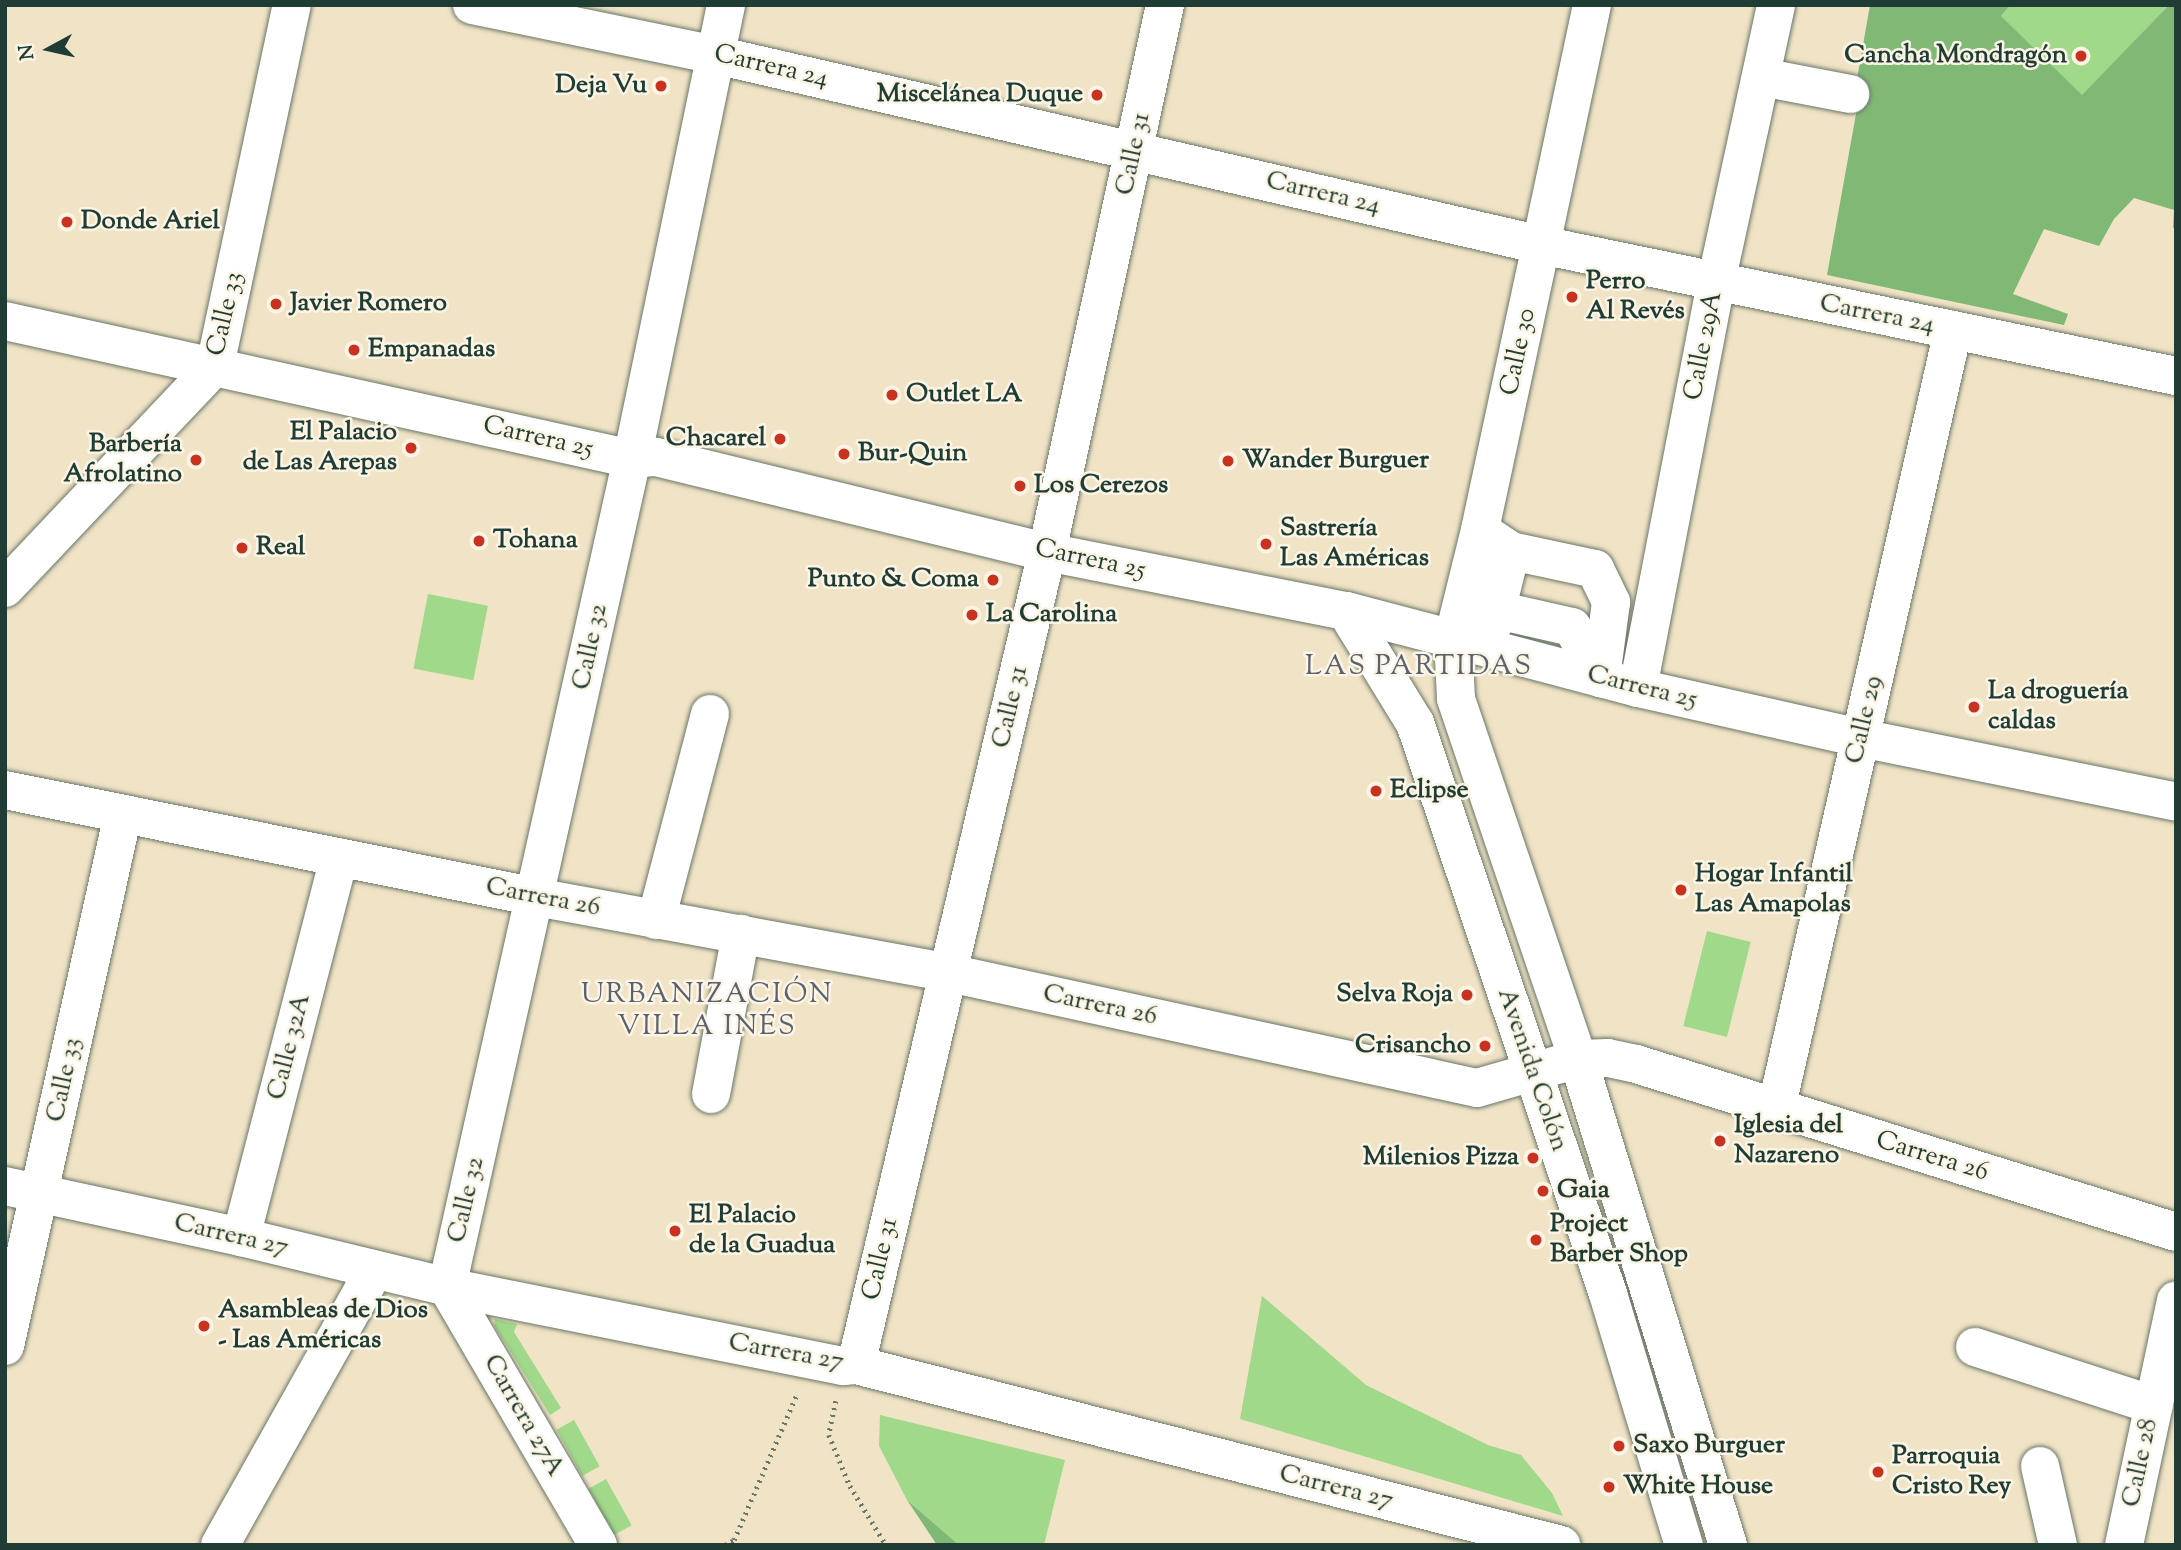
<!DOCTYPE html>
<html>
<head>
<meta charset="utf-8">
<style>
	body { margin:0 }
	#map { position:relative; width:2181px; height:1550px; overflow:hidden; background:#f1e3c6; font-family:"Sorts Mill Goudy",serif }
	div>[style] { position:absolute }
	[style*='--x'] { left:calc(var(--x)*1px); top:calc(var(--y)*1px); width:calc(var(--w)*1px); rotate:calc(var(--a)*1deg) }
	.green>* { inset:0; background:#a1d98a; transform-origin:0 0 }
	.forest>* { inset:0; background:#80b976 }
	.path>* { height:4.5px; margin-top:-2.25px; transform-origin:0; background:repeating-linear-gradient(90deg,#687767 0 2px,transparent 0 7px) }
	.roads { filter:drop-shadow(0 0 2px #687767) drop-shadow(0 0 2px #687767) }
	.minor>* { height:38px; margin:-19px; padding:0 19px; transform-origin:19px; border-radius:19px; background:#fff }
	.major>* { height:38px; margin:-19px; padding:0 19px; transform-origin:19px; border-radius:19px; background:#fff }
	.dots>* { width:19px; height:19px; translate:-50% -50%; box-sizing:border-box; border:4px solid #fcf5e5; border-radius:50% }
	span { translate:-50% -50%; white-space:nowrap; text-align:center; line-height:1.15; -webkit-text-stroke:5px #fcf5e5; paint-order:stroke }
	.poi-label { font-size:26px; color:#1f3d34; font-weight:700 }
	.right { translate:-100% -50%; text-align:right }
	.left { translate:0 -50%; text-align:left }
	.street-label { font-size:26px; color:#1f3d34 }
	.neighbourhood-label { font-size:28px; color:#5b616f; letter-spacing:2px }
	.frame { position:absolute; inset:0; border:7px solid #1f3d34; pointer-events:none }
	.north { position:absolute; left:14px; top:14px; width:70px; height:70px; -webkit-text-stroke:5px #fcf5e5; paint-order:stroke; rotate:262deg; font-size:19px; font-weight:700; line-height:28px; text-align:center; color:#1f3d34 }
	.north::after { content:''; display:block; margin:auto; width:24px; height:32px; background:#1f3d34; clip-path:polygon(50% 0,100% 100%,50% 72%,0 100%) }
</style>
</head>
<body>
<div id="map">
	<div class="green">
		<div style="clip-path:polygon(2010px 5px,2169px 5px,2082px 96px,2000px 16px)"></div>
		<div style="left:428px;top:594px;width:61px;height:76px;rotate:11deg"></div>
		<div style="left:1707px;top:931px;width:45px;height:98px;rotate:14deg"></div>
		<div style="clip-path:polygon(1262px 1296px,1366px 1385px,1488px 1445px,1521px 1455px,1552px 1493px,1563px 1516px,1240px 1419px)"></div>
		<div style="clip-path:polygon(495px 1319px,517px 1324px,514px 1332px,561px 1408px,550px 1415px,494px 1325px)"></div>
		<div style="clip-path:polygon(880px 1415px,1065px 1460px,1044px 1545px,959px 1545px,907px 1500px,879px 1446px)"></div>
		<div style="left:574px;top:1420px;width:53px;height:20px;rotate:61deg"></div>
		<div style="left:606px;top:1479px;width:53px;height:20px;rotate:61deg"></div>
	</div>
	<div class="forest">
		<div style="clip-path:polygon(1870px 5px,2010px 5px,2001px 16px,2082px 95px,2169px 5px,2176px 5px,2176px 228px,2173px 228px,2174px 210px,2134px 198px,2114px 219px,2099px 246px,2044px 229px,2013px 294px,2068px 314px,2064px 325px,1827px 275px,1856px 114px,1857px 79px)"></div>
		<div style="clip-path:polygon(907px 1500px,959px 1545px,937px 1545px)"></div>
	</div>
	<div class="path">
		<div style="--x:836;--y:1401;--w:35;--a:102"></div>
		<div style="--x:829;--y:1435;--w:55;--a:67.6"></div>
		<div style="--x:850;--y:1486;--w:69;--a:58.6"></div>
		<div style="--x:725;--y:1545;--w:10;--a:-29"></div>
		<div style="--x:734;--y:1540;--w:157;--a:-66.7"></div>
	</div>
	<div class="roads">
		<div class="minor">
			<div style="--x:1592;--y:5;--w:245;--a:102"></div>
			<div style="--x:1541;--y:245;--w:648;--a:11.66"></div>
			<div style="--x:1761;--y:77;--w:91;--a:10.8"></div>
			<div style="--x:1511;--y:551;--w:86;--a:12.1"></div>
			<div style="--x:1595;--y:569;--w:37;--a:64"></div>
			<div style="--x:1611;--y:602;--w:77;--a:97.5"></div>
			<div style="--x:5;--y:588;--w:306;--a:-46.6"></div>
			<div style="--x:215;--y:366;--w:369;--a:-78"></div>
			<div style="--x:1497;--y:610;--w:77;--a:12.8"></div>
			<div style="--x:1572;--y:627;--w:59;--a:60.4"></div>
			<div style="--x:1453;--y:639;--w:191;--a:14.8"></div>
			<div style="--x:1638;--y:688;--w:228;--a:12.7"></div>
			<div style="--x:1860;--y:738;--w:322;--a:11.4"></div>
			<div style="--x:1453;--y:639;--w:43;--a:-20.6"></div>
			<div style="--x:1493;--y:624;--w:75;--a:-76.1"></div>
			<div style="--x:1511;--y:551;--w:27;--a:-146"></div>
			<div style="--x:1638;--y:688;--w:412;--a:-79.1"></div>
			<div style="--x:1716;--y:283;--w:284;--a:-77.8"></div>
			<div style="--x:5;--y:790;--w:542;--a:11.39"></div>
			<div style="--x:536;--y:897;--w:420;--a:10.4"></div>
			<div style="--x:949;--y:973;--w:540;--a:12.29"></div>
			<div style="--x:1477;--y:1088;--w:105;--a:-16"></div>
			<div style="--x:1578;--y:1059;--w:30;--a:-2"></div>
			<div style="--x:1608;--y:1058;--w:29;--a:12"></div>
			<div style="--x:1636;--y:1064;--w:566;--a:17.28"></div>
			<div style="--x:656;--y:920;--w:213;--a:-75.3"></div>
			<div style="--x:711;--y:1094;--w:163;--a:-79.4"></div>
			<div style="--x:1776;--y:1110;--w:800;--a:-77.21"></div>
			<div style="--x:5;--y:1186;--w:241;--a:12.2"></div>
			<div style="--x:241;--y:1237;--w:212;--a:13.6"></div>
			<div style="--x:447;--y:1287;--w:404;--a:11.3"></div>
			<div style="--x:843;--y:1366;--w:13;--a:-4"></div>
			<div style="--x:856;--y:1365;--w:728;--a:14.32"></div>
			<div style="--x:241;--y:1237;--w:392;--a:-75.5"></div>
			<div style="--x:5;--y:1346;--w:545;--a:-77.49"></div>
			<div style="--x:1975;--y:1347;--w:188;--a:18"></div>
			<div style="--x:856;--y:1365;--w:835;--a:-76.78"></div>
			<div style="--x:1047;--y:552;--w:560;--a:-77.83"></div>
			<div style="--x:2040;--y:1466;--w:81;--a:77.2"></div>
			<div style="--x:220;--y:1545;--w:314;--a:-60.7"></div>
			<div style="--x:598;--y:1545;--w:299;--a:-120.3"></div>
			<div style="--x:447;--y:1287;--w:848;--a:-77.41"></div>
			<div style="--x:632;--y:459;--w:464;--a:-78.3"></div>
			<div style="--x:2124;--y:1545;--w:250;--a:-78"></div>
		</div>
		<div class="major">
			<div style="--x:472;--y:5;--w:249;--a:11.6"></div>
			<div style="--x:716;--y:55;--w:847;--a:12.97"></div>
			<div style="--x:1541;--y:245;--w:291;--a:102.1"></div>
			<div style="--x:1480;--y:530;--w:112;--a:103.9"></div>
			<div style="--x:1453;--y:639;--w:60;--a:87.1"></div>
			<div style="--x:1456;--y:699;--w:380;--a:71.3"></div>
			<div style="--x:1578;--y:1059;--w:509;--a:72.85"></div>
			<div style="--x:5;--y:321;--w:642;--a:12.41"></div>
			<div style="--x:632;--y:459;--w:24;--a:-5"></div>
			<div style="--x:656;--y:457;--w:402;--a:13.7"></div>
			<div style="--x:1047;--y:552;--w:305;--a:11.2"></div>
			<div style="--x:1346;--y:611;--w:111;--a:14.7"></div>
			<div style="--x:1346;--y:611;--w:132;--a:58.4"></div>
			<div style="--x:1415;--y:723;--w:603;--a:71.32"></div>
			<div style="--x:1608;--y:1294;--w:262;--a:73.2"></div>
		</div>
	</div>
	<div class="dots">
		<div style="left:2081px;top:56px;background:#c8321e"></div>
		<div style="left:661px;top:86px;background:#c8321e"></div>
		<div style="left:1097px;top:95px;background:#c8321e"></div>
		<div style="left:67px;top:222px;background:#c8321e"></div>
		<div style="left:1572px;top:297px;background:#c8321e"></div>
		<div style="left:276px;top:304px;background:#c8321e"></div>
		<div style="left:354px;top:350px;background:#c8321e"></div>
		<div style="left:892px;top:395px;background:#c8321e"></div>
		<div style="left:780px;top:439px;background:#c8321e"></div>
		<div style="left:411px;top:448px;background:#c8321e"></div>
		<div style="left:844px;top:454px;background:#c8321e"></div>
		<div style="left:196px;top:460px;background:#c8321e"></div>
		<div style="left:1228px;top:461px;background:#c8321e"></div>
		<div style="left:1020px;top:486px;background:#c8321e"></div>
		<div style="left:479px;top:541px;background:#c8321e"></div>
		<div style="left:1266px;top:544px;background:#c8321e"></div>
		<div style="left:242px;top:548px;background:#c8321e"></div>
		<div style="left:993px;top:580px;background:#c8321e"></div>
		<div style="left:972px;top:615px;background:#c8321e"></div>
		<div style="left:1974px;top:707px;background:#c8321e"></div>
		<div style="left:1376px;top:791px;background:#c8321e"></div>
		<div style="left:1681px;top:890px;background:#c8321e"></div>
		<div style="left:1467px;top:995px;background:#c8321e"></div>
		<div style="left:1485px;top:1046px;background:#c8321e"></div>
		<div style="left:1720px;top:1141px;background:#c8321e"></div>
		<div style="left:1533px;top:1158px;background:#c8321e"></div>
		<div style="left:1543px;top:1191px;background:#c8321e"></div>
		<div style="left:675px;top:1231px;background:#c8321e"></div>
		<div style="left:1536px;top:1240px;background:#c8321e"></div>
		<div style="left:204px;top:1326px;background:#c8321e"></div>
		<div style="left:1619px;top:1446px;background:#c8321e"></div>
		<div style="left:1878px;top:1472px;background:#c8321e"></div>
		<div style="left:1609px;top:1487px;background:#c8321e"></div>
	</div>
	<div class="poi-label">
		<span class="right" style="left:2067px;top:56px">Cancha Mondragón</span>
		<span class="right" style="left:647px;top:86px">Deja Vu</span>
		<span class="right" style="left:1083px;top:95px">Miscelánea Duque</span>
		<span class="left" style="left:81px;top:222px">Donde Ariel</span>
		<span class="left" style="left:1586px;top:297px">Perro<br>Al Revés</span>
		<span class="left" style="left:290px;top:304px">Javier Romero</span>
		<span class="left" style="left:368px;top:350px">Empanadas</span>
		<span class="left" style="left:906px;top:395px">Outlet LA</span>
		<span class="right" style="left:397px;top:448px">El Palacio<br>de Las Arepas</span>
		<span class="right" style="left:766px;top:439px">Chacarel</span>
		<span class="right" style="left:182px;top:460px">Barbería<br>Afrolatino</span>
		<span class="left" style="left:858px;top:454px">Bur-Quin</span>
		<span class="left" style="left:1242px;top:461px">Wander Burguer</span>
		<span class="left" style="left:1034px;top:486px">Los Cerezos</span>
		<span class="left" style="left:1280px;top:544px">Sastrería<br>Las Américas</span>
		<span class="left" style="left:493px;top:541px">Tohana</span>
		<span class="left" style="left:256px;top:548px">Real</span>
		<span class="right" style="left:979px;top:580px">Punto &amp; Coma</span>
		<span class="left" style="left:986px;top:615px">La Carolina</span>
		<span class="left" style="left:1988px;top:707px">La droguería<br>caldas</span>
		<span class="left" style="left:1390px;top:791px">Eclipse</span>
		<span class="left" style="left:1695px;top:890px">Hogar Infantil<br>Las Amapolas</span>
		<span class="right" style="left:1453px;top:995px">Selva Roja</span>
		<span class="right" style="left:1471px;top:1046px">Crisancho</span>
		<span class="left" style="left:1734px;top:1141px">Iglesia del<br>Nazareno</span>
		<span class="right" style="left:1519px;top:1158px">Milenios Pizza</span>
		<span class="left" style="left:1557px;top:1191px">Gaia</span>
		<span class="left" style="left:689px;top:1231px">El Palacio<br>de la Guadua</span>
		<span class="left" style="left:1550px;top:1240px">Project<br>Barber Shop</span>
		<span class="left" style="left:218px;top:1326px">Asambleas de Dios<br>- Las Américas</span>
		<span class="left" style="left:1633px;top:1446px">Saxo Burguer</span>
		<span class="left" style="left:1892px;top:1472px">Parroquia<br>Cristo Rey</span>
		<span class="left" style="left:1623px;top:1487px">White House</span>
	</div>
	<div class="street-label">
		<span style="left:771px;top:67px;rotate:13deg">Carrera 24</span>
		<span style="left:1134px;top:154px;rotate:-78deg">Calle 31</span>
		<span style="left:1323px;top:194px;rotate:13deg">Carrera 24</span>
		<span style="left:226px;top:314px;rotate:-77deg">Calle 33</span>
		<span style="left:1877px;top:315px;rotate:11deg">Carrera 24</span>
		<span style="left:1704px;top:346px;rotate:-79deg">Calle 29A</span>
		<span style="left:1519px;top:352px;rotate:-78deg">Calle 30</span>
		<span style="left:538px;top:438px;rotate:13deg">Carrera 25</span>
		<span style="left:1090px;top:560px;rotate:12deg">Carrera 25</span>
		<span style="left:591px;top:647px;rotate:-78deg">Calle 32</span>
		<span style="left:1642px;top:688px;rotate:14deg">Carrera 25</span>
		<span style="left:1011px;top:707px;rotate:-77deg">Calle 31</span>
		<span style="left:1865px;top:720px;rotate:-77deg">Calle 29</span>
		<span style="left:543px;top:898px;rotate:11deg">Carrera 26</span>
		<span style="left:1100px;top:1006px;rotate:12deg">Carrera 26</span>
		<span style="left:290px;top:1047px;rotate:-76deg">Calle 32A</span>
		<span style="left:1532px;top:1070px;rotate:71deg">Avenida Colón</span>
		<span style="left:65px;top:1080px;rotate:-78deg">Calle 33</span>
		<span style="left:1932px;top:1157px;rotate:17deg">Carrera 26</span>
		<span style="left:467px;top:1200px;rotate:-77deg">Calle 32</span>
		<span style="left:231px;top:1236px;rotate:13deg">Carrera 27</span>
		<span style="left:881px;top:1259px;rotate:-77deg">Calle 31</span>
		<span style="left:786px;top:1353px;rotate:10deg">Carrera 27</span>
		<span style="left:523px;top:1416px;rotate:60deg">Carrera 27A</span>
		<span style="left:2141px;top:1463px;rotate:-78deg">Calle 28</span>
		<span style="left:1336px;top:1488px;rotate:14deg">Carrera 27</span>
	</div>
	<div class="neighbourhood-label">
		<span style="left:1419px;top:667px">LAS PARTIDAS</span>
		<span style="left:707px;top:1011px">URBANIZACIÓN<br>VILLA INÉS</span>
	</div>
	<div class="frame"></div>
	<div class="north">N</div>
</div>
</body>
</html>
